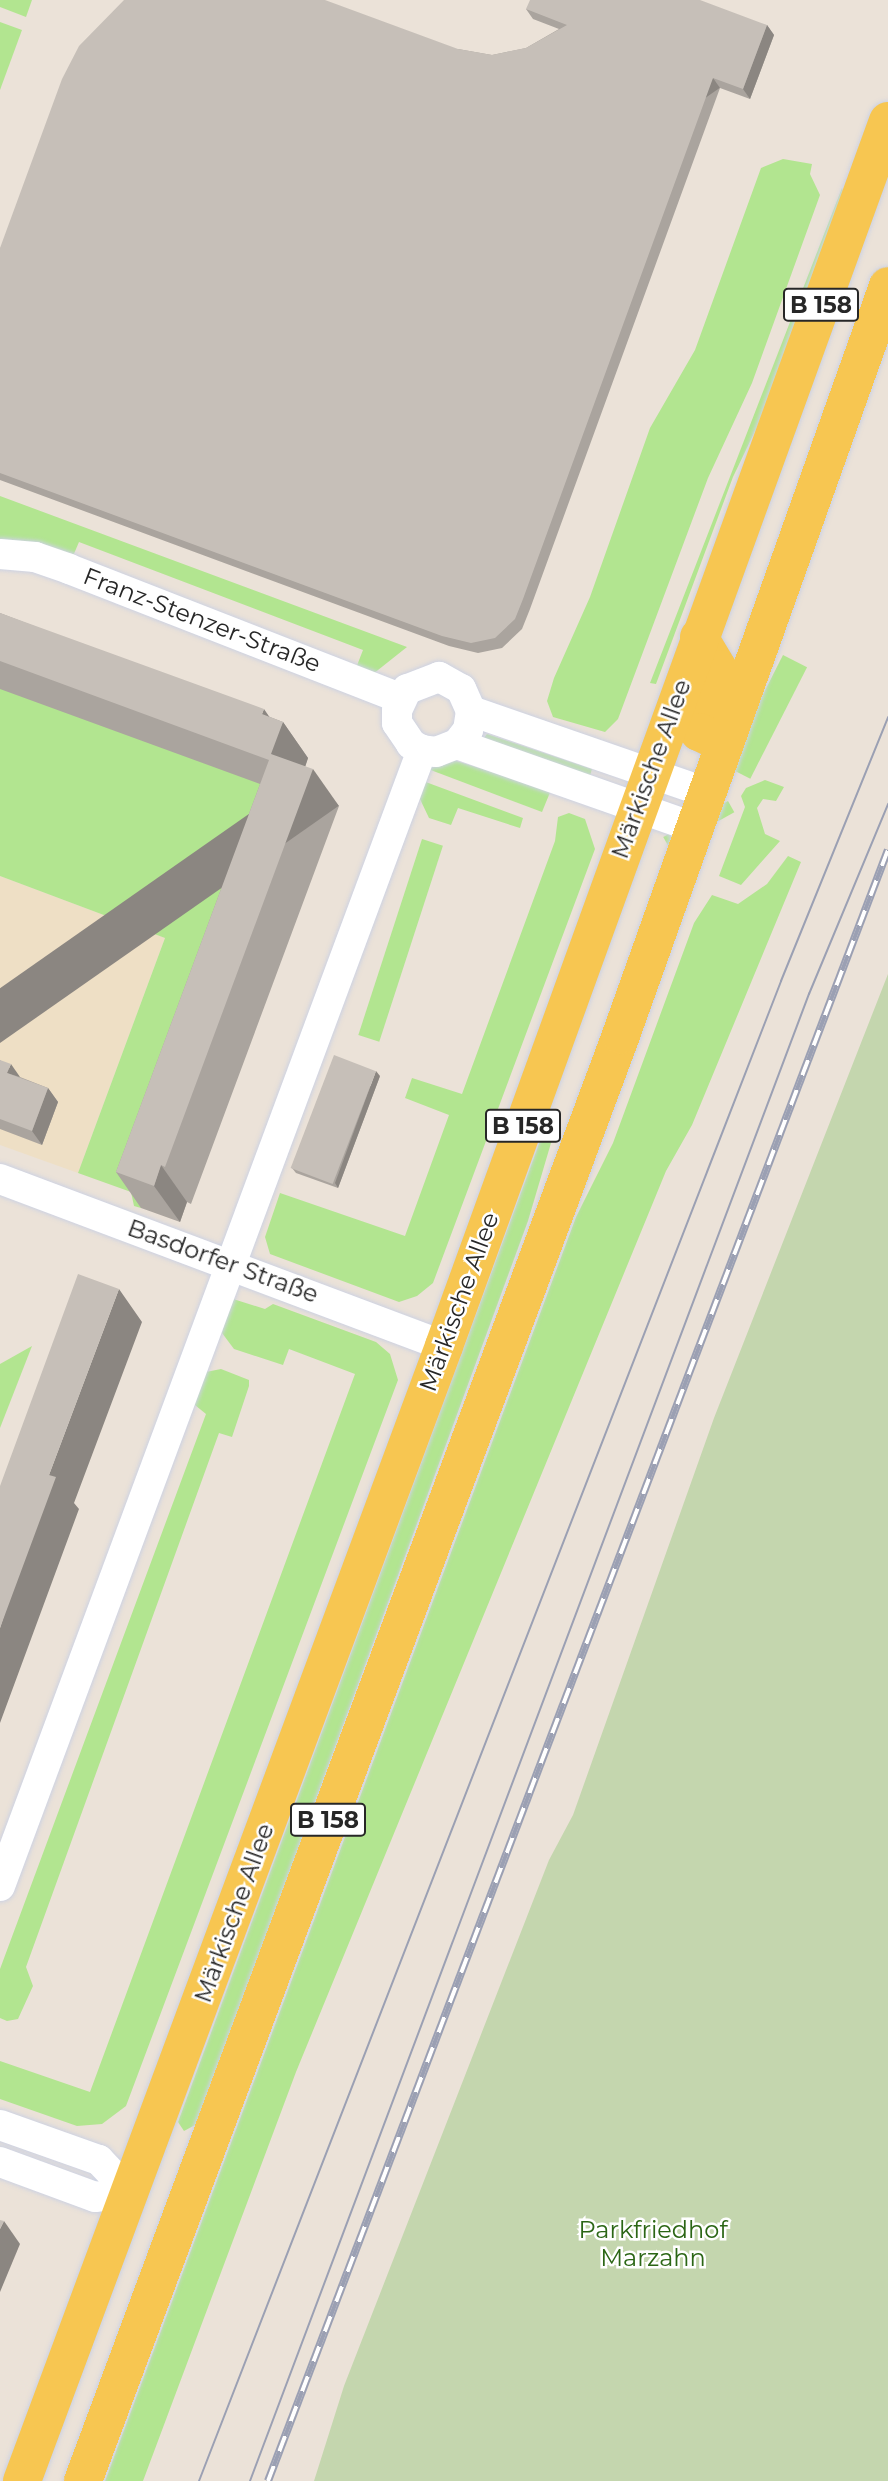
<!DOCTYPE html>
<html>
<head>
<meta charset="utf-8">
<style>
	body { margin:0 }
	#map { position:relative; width:888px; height:2481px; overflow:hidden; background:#ebe2d8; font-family:Montserrat,sans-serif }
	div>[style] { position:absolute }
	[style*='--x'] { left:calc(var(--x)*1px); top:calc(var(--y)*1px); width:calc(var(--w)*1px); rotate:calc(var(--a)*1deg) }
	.education>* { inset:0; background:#eedfc5 }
	.green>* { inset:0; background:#b2e590; transform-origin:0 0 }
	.cemetery>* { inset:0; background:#c4d6ae }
	.roads { filter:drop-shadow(0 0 2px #cdd2e2) drop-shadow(0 0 2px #cdd2e2) }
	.minor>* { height:30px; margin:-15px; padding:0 15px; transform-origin:15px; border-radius:15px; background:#fff }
	.primary>* { height:38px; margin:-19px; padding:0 19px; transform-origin:19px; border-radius:19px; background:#f7c651 }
	.tram>* { height:2px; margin:-1px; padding:0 1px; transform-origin:1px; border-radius:1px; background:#9ba0b3 }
	.rail>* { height:8px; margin-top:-4px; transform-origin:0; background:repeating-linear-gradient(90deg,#fff 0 16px,#9ba0b3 0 32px); box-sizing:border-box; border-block:2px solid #9ba0b3 }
	.wall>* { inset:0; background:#aaa49e }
	.shaded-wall>* { inset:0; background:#8b8681; transform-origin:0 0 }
	.building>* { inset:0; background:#c6bfb8; transform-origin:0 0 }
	span { translate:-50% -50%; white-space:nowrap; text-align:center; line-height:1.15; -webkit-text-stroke:5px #fff; paint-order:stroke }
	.shield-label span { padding:2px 5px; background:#fff; border:2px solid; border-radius:5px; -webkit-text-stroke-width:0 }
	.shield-label { font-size:23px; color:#272727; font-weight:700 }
	.street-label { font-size:24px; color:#272727 }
	.park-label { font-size:24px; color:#2b6615 }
</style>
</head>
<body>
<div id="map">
	<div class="education">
		<div style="clip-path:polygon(0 876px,165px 938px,78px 1173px,0 1145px)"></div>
	</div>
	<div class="green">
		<div style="clip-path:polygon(0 0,32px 0,26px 17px,0 7px)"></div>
		<div style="clip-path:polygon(0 22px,22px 30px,0 90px)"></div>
		<div style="clip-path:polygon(783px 159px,812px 164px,810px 174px,820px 195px,752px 383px,708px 478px,618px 719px,605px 732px,553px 717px,547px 701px,554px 678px,590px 597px,650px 428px,695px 350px,761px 168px)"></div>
		<div style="clip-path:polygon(842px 188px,845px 197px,757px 427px,733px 477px,656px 684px,650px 683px)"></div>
		<div style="clip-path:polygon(0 496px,407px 647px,373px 674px,356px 668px,363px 650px,79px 542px,73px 556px,34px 543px,0 539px)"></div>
		<div style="left:783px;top:655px;width:27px;height:125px;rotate:27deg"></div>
		<div style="clip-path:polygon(0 688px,274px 784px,141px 1208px,134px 1206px,131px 1192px,78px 1173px,165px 938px,0 876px)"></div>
		<div style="clip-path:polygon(487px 734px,592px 769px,589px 779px,483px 739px)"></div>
		<div style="clip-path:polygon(450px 759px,551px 790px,542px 812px,428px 769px,434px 762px)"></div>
		<div style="clip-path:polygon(765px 780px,784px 787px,776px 801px,763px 799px,757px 808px,765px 834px,780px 841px,741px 885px,719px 876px,745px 807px,741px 796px,746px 788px)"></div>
		<div style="clip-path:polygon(423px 781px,523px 818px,520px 828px,458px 808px,451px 825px,429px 818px,419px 797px)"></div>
		<div style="left:728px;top:801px;width:13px;height:74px;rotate:61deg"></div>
		<div style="clip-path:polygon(569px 813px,585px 819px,595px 849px,433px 1283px,417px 1296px,399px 1302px,270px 1254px,265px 1237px,280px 1193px,405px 1236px,449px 1115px,405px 1098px,412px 1078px,462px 1094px,555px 841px,558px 817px)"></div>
		<div style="left:422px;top:839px;width:22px;height:206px;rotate:18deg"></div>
		<div style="clip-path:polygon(788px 856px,801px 862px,692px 1125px,666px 1171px,296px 2072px,143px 2481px,105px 2481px,576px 1217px,613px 1143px,694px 923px,712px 895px,738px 904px,767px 884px)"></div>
		<div style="clip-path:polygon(547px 1122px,556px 1126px,528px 1221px,197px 2124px,184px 2131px,178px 2122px)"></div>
		<div style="clip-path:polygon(230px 1298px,265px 1309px,273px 1304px,376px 1342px,390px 1354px,398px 1380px,126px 2106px,102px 2124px,77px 2126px,0 2099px,0 2061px,90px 2092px,355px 1374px,289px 1349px,283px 1365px,234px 1349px,222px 1333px)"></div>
		<div style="clip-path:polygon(32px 1346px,0 1428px,0 1364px)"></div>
		<div style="clip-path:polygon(221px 1369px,249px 1380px,249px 1386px,232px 1437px,219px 1433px,26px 1967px,33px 1986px,18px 2019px,7px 2021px,0 2018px,0 1969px,206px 1414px,190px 1401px,206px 1372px)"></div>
	</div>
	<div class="cemetery">
		<div style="clip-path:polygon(888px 974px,888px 2481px,314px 2481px,344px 2386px,549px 1860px,573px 1815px,714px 1418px)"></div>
	</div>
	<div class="roads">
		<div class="minor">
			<div style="--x:0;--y:554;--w:35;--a:5"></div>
			<div style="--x:35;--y:557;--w:36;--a:19"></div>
			<div style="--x:69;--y:569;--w:355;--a:21.3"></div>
			<div style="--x:471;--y:711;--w:251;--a:19.1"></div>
			<div style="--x:457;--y:744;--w:18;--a:-52"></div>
			<div style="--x:468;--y:730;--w:19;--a:-81"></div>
			<div style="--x:471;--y:711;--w:24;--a:-114"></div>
			<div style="--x:461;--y:689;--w:25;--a:-151"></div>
			<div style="--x:439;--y:677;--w:34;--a:159"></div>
			<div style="--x:407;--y:689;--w:23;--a:115"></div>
			<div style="--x:397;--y:710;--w:13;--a:90"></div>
			<div style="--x:397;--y:723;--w:25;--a:56"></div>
			<div style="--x:411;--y:744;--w:13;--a:29"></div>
			<div style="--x:422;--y:750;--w:14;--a:8"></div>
			<div style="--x:436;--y:752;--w:22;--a:-21"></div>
			<div style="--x:457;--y:744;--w:252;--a:19.4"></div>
			<div style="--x:0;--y:1179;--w:474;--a:20.6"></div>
			<div style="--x:0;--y:1886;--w:1212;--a:-69.62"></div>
			<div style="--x:0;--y:2125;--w:105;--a:19.5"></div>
			<div style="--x:99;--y:2160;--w:45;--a:46.8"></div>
			<div style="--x:0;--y:2162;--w:101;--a:20.2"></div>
			<div style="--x:95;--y:2197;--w:35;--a:-7"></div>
		</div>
		<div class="primary">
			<div style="--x:699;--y:637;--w:37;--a:59"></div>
			<div style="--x:718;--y:669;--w:66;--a:106.8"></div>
			<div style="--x:699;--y:732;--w:28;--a:26"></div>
			<div style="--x:22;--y:2481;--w:1211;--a:-69.6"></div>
			<div style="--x:444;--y:1346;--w:1303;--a:-70.08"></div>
			<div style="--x:83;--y:2481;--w:1543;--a:-69.59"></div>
			<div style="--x:621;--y:1035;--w:795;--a:-70.38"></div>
		</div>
	</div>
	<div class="tram">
		<div style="--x:199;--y:2481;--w:1609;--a:-68.79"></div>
		<div style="--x:781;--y:981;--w:285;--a:-67.9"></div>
		<div style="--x:250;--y:2481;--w:1589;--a:-69.4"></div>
		<div style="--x:809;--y:994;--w:206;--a:-67.4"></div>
	</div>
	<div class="rail">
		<div style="--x:268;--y:2481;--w:1745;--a:-69.19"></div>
	</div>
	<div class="wall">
		<div style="clip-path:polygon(526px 9px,767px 25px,774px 35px,750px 99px,720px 88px,530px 609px,522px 629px,502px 648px,478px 653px,449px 646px,0 480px,0 248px,458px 49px,492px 55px,526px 48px,559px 29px,533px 19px)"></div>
		<div style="clip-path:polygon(0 613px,283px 722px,308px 758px,305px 767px,339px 806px,191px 1204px,187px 1202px,180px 1222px,141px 1208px,116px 1172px,260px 784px,0 689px)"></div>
		<div style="clip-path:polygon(0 1060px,20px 1077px,48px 1088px,58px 1102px,42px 1145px,0 1129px,0 1130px)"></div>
		<div style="clip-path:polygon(380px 1076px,338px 1188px,296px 1173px,292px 1168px)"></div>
	</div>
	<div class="shaded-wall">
		<div style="clip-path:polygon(767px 25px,774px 35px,750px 99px,743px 89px)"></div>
		<div style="left:713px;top:78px;width:12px;height:576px;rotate:55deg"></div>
		<div style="clip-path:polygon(264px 709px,279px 731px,283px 722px,308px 758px,297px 791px,271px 754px,262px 714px)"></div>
		<div style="left:313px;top:769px;width:45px;height:425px;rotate:55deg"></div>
		<div style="clip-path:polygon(11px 1064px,20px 1077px,7px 1073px)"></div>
		<div style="clip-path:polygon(376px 1071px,380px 1076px,338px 1188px,335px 1183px)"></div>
		<div style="clip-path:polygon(48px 1088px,58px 1102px,42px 1145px,32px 1131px)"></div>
		<div style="clip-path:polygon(161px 1165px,187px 1202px,180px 1222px,154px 1186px)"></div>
		<div style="clip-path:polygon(119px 1289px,142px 1322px,74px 1503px,79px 1509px,0 1723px,0 1628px,49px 1475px)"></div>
		<div style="clip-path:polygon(4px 2221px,20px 2244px,0 2292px,0 2229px)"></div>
	</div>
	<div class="building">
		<div style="clip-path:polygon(124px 0,325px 0,458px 49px,492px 55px,526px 48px,567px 25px,526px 9px,530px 0,700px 0,767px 25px,743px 89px,713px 78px,523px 599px,515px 619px,495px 638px,471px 643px,442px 636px,0 473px,0 248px,62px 79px,79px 46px)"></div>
		<div style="clip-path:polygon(0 613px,264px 709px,262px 714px,283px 722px,271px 754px,313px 769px,165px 1167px,161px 1165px,154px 1186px,116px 1172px,269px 760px,0 661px)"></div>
		<div style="left:334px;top:1055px;width:45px;height:121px;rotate:21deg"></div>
		<div style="clip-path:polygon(0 1060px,11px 1064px,7px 1073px,48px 1088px,32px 1131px,0 1119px)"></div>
		<div style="clip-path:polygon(78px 1274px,119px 1289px,49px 1475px,56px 1477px,0 1628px,0 1486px)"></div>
		<div style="clip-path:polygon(0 2220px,4px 2221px,0 2229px)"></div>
	</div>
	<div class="shield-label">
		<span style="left:821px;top:305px">B 158</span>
		<span style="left:523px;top:1126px">B 158</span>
		<span style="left:328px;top:1820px">B 158</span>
	</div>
	<div class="street-label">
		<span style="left:202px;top:620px;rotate:21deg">Franz-Stenzer-Straße</span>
		<span style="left:651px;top:769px;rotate:-70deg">Märkische Allee</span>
		<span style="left:223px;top:1261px;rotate:20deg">Basdorfer Straße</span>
		<span style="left:459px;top:1302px;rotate:-70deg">Märkische Allee</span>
		<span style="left:234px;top:1913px;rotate:-70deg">Märkische Allee</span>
	</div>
	<div class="park-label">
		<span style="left:653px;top:2244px">Parkfriedhof<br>Marzahn</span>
	</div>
</div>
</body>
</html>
